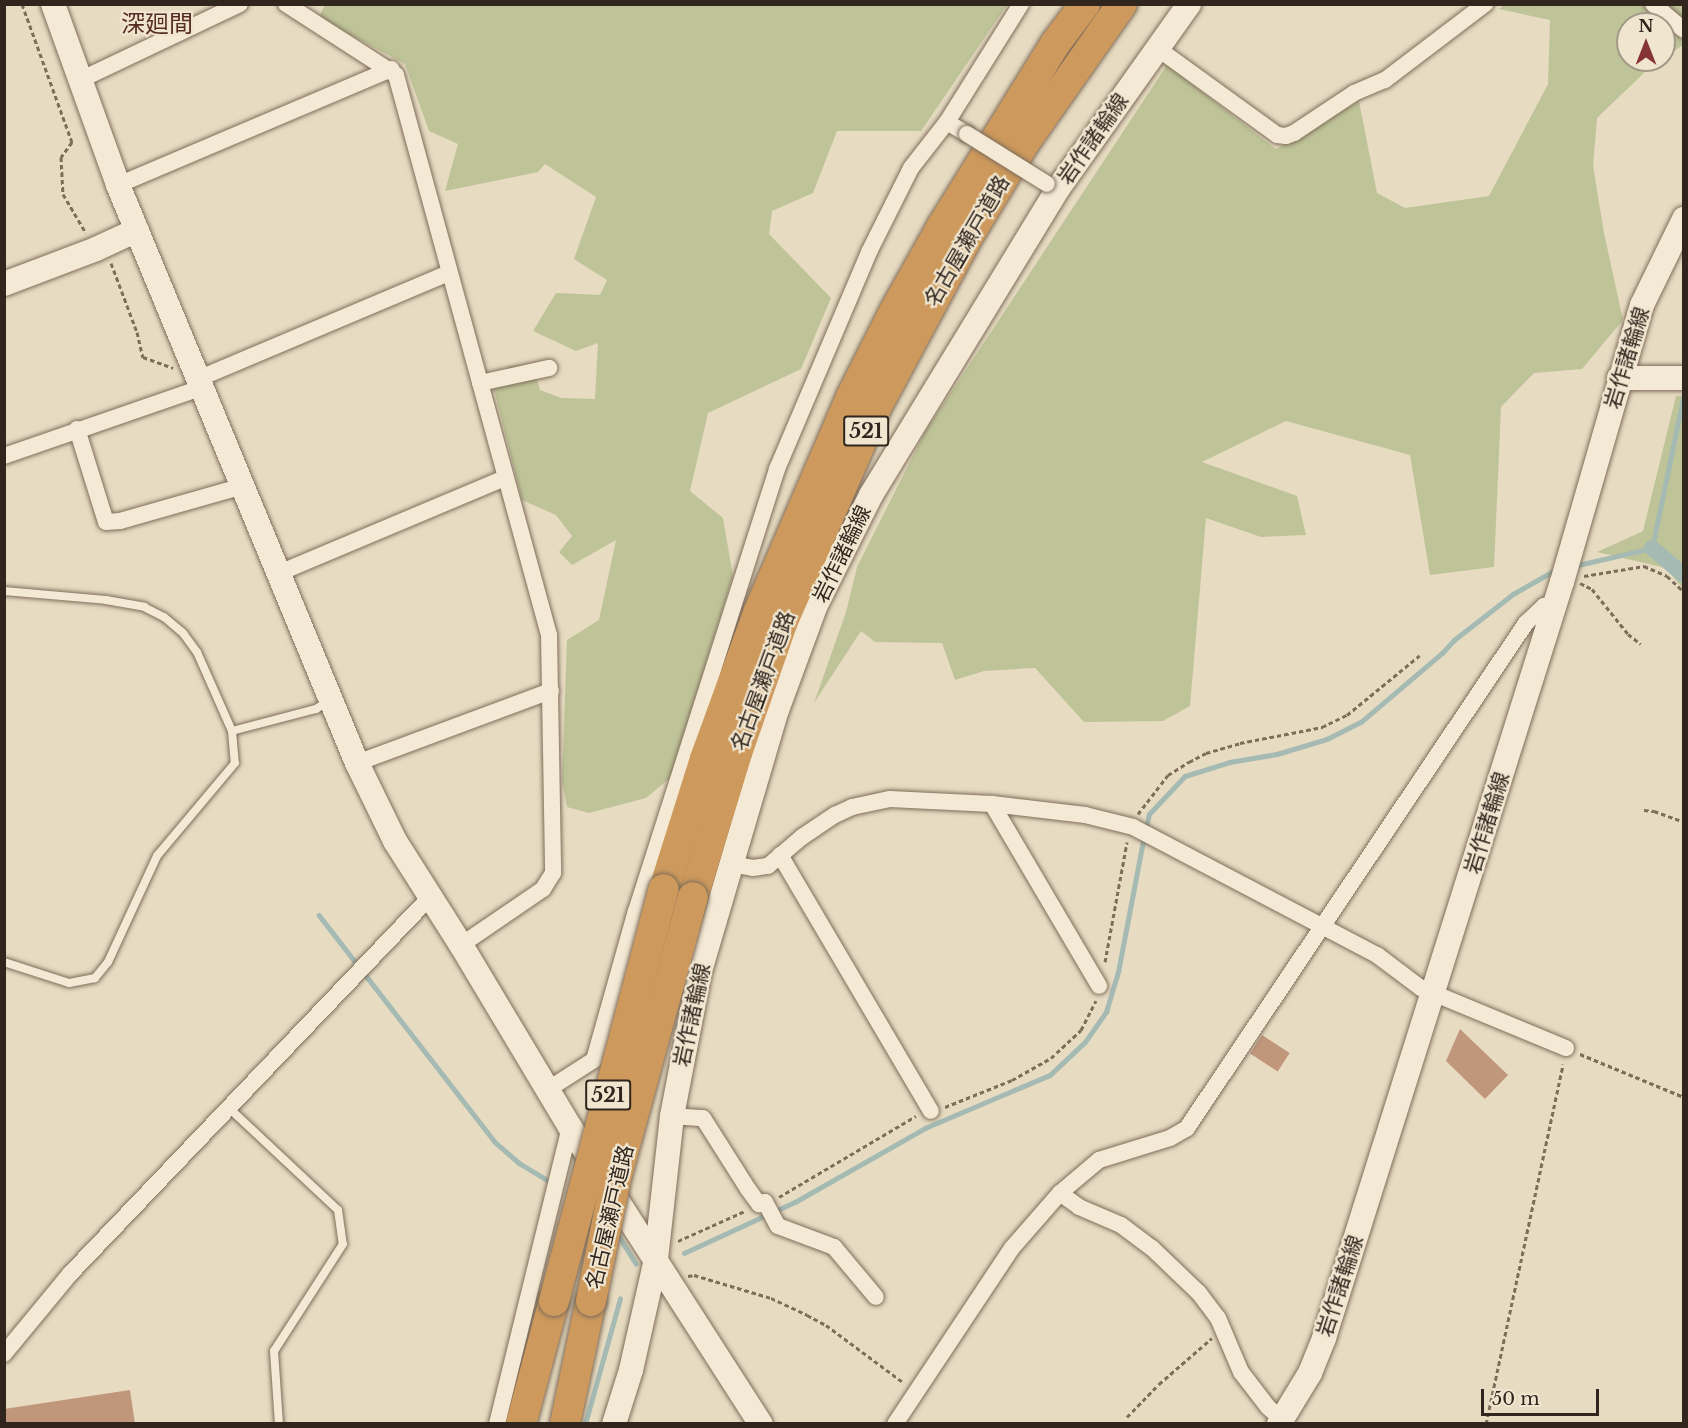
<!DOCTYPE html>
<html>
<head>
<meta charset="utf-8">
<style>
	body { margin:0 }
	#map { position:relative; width:1688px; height:1428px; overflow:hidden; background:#e7dbc2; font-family:"Libre Baskerville","Noto Sans JP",serif }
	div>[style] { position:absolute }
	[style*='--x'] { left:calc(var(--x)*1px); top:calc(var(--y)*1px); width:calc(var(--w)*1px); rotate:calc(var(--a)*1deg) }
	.green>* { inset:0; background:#bfc498 }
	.stream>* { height:4.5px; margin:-2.25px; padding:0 2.25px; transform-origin:2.25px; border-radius:2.25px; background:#a4bab3 }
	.canal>* { height:16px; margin:-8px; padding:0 8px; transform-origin:8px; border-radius:8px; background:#a4bab3 }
	.building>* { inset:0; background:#c1977c; transform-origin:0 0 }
	.path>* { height:3px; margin-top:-1.5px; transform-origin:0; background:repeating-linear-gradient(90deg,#7f6d5b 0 4.5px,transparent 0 7.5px) }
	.roads { filter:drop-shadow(0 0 2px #7f6d5b) drop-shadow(0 0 2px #7f6d5b) }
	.lane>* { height:8px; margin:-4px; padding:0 4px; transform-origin:4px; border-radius:4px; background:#f3e9d4 }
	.street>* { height:16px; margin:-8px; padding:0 8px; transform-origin:8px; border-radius:8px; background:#f3e9d4 }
	.secondary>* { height:24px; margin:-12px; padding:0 12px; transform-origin:12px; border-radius:12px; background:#f3e9d4 }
	.highway>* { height:30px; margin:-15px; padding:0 15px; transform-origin:15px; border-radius:15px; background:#cd995c }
	.bridges { filter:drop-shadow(0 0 2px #7f6d5b) drop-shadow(0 0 2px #7f6d5b) }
	.street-bridge>* { height:16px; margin:-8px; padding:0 8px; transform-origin:8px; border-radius:8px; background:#f3e9d4 }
	.highway-bridge>* { height:30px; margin:-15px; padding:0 15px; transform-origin:15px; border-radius:15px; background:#cd995c }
	span { translate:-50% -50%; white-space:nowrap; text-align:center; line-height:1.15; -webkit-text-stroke:4.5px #f0e6d0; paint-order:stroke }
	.shield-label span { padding:2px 4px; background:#f0e6d0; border:2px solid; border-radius:4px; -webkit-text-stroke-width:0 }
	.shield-label { font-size:20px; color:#30261e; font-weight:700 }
	.street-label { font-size:21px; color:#30261e }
	.quarter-label { font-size:24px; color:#572d23 }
	.frame { position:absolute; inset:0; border:6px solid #30261e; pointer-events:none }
	.north { position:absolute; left:1616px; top:12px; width:60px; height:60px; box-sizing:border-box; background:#f0e6d0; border:2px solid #a39989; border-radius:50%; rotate:0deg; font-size:16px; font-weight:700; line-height:24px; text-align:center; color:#30261e }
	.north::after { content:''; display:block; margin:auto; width:21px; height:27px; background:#863336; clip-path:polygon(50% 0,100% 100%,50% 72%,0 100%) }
	.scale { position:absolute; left:1481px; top:1389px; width:118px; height:27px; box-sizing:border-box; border:3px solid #30261e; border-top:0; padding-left:8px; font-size:18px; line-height:21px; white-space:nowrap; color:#30261e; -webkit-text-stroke:4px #f0e6d0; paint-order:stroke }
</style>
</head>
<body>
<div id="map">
	<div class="green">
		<div style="clip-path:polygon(325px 4px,1007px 5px,921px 131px,837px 131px,813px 193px,772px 211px,769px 234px,831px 298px,801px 369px,708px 413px,690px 491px,723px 518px,733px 576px,670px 778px,646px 798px,589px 813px,567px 807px,562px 781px,567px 640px,599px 620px,616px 540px,572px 565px,559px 552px,572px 536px,556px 515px,522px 500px,494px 389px,509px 366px,533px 364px,540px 390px,561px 398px,595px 399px,598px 343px,576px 351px,533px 331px,556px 293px,600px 295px,607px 280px,574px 259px,596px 197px,545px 164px,538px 172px,445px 191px,458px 144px,429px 131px,405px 64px,319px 18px)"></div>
		<div style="clip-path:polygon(1503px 5px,1683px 5px,1683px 45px,1664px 58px,1664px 24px,1628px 24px,1628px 60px,1661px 60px,1646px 71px,1597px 118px,1593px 166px,1604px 233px,1623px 320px,1582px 369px,1534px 373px,1501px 407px,1494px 567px,1430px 575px,1410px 455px,1286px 421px,1202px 462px,1297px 496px,1306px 535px,1261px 537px,1206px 518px,1190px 706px,1163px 721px,1084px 722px,1035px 668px,984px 671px,955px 680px,942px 643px,875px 642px,861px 631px,814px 703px,846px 612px,857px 567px,925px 432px,1167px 65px,1276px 149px,1359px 101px,1377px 193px,1405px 208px,1489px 196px,1548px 84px,1550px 20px,1499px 9px)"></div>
		<div style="clip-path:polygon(1676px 396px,1684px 396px,1683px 589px,1666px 568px,1597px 552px,1643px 531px)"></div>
	</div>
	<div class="stream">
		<div style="--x:1574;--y:566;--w:80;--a:-13"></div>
		<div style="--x:1652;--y:548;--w:157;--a:-78.3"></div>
		<div style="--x:1146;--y:828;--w:14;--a:-78"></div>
		<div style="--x:1149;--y:814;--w:52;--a:-46.5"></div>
		<div style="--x:1185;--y:776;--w:47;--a:-17.3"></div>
		<div style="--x:1230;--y:762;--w:48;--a:-9.7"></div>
		<div style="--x:1277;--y:754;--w:52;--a:-16.7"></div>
		<div style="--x:1327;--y:739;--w:38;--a:-27"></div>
		<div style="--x:1361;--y:722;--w:106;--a:-40.4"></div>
		<div style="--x:1442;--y:653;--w:18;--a:-47"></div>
		<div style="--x:1454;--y:640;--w:75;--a:-37.9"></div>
		<div style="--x:1513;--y:594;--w:51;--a:-29.6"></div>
		<div style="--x:319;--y:915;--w:287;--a:52.2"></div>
		<div style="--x:495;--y:1142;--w:32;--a:41"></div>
		<div style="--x:519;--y:1163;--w:39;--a:31"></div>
		<div style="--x:617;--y:1233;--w:36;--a:58"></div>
		<div style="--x:684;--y:1253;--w:122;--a:-24.7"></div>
		<div style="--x:795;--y:1202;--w:150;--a:-29.6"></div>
		<div style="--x:925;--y:1128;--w:136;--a:-23"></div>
		<div style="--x:1050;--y:1075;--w:48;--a:-43.3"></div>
		<div style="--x:1085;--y:1042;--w:37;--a:-55"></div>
		<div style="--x:1106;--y:1012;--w:42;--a:-73.3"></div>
		<div style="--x:1118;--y:972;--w:138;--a:-79.2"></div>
		<div style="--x:585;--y:1424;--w:130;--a:-74.4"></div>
	</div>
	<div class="canal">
		<div style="--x:1652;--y:548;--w:42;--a:40.2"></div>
	</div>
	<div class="building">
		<div style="clip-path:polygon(1460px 1029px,1508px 1075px,1485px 1099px,1446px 1061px)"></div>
		<div style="left:1262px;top:1035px;width:33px;height:22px;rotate:33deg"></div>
		<div style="clip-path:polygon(130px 1390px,135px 1424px,4px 1424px,4px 1409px)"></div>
	</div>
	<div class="path">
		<div style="--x:22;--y:4;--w:147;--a:70.1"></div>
		<div style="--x:72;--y:142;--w:19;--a:126"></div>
		<div style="--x:61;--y:157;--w:37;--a:87"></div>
		<div style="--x:63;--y:194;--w:45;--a:59.5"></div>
		<div style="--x:111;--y:263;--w:74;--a:69.4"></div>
		<div style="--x:137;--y:332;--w:26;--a:77"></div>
		<div style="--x:143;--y:357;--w:32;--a:20"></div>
		<div style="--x:1584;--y:576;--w:61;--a:-9.5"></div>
		<div style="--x:1644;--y:566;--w:25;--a:23"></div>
		<div style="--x:1667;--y:576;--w:23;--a:43"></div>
		<div style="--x:1580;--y:583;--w:13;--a:27"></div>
		<div style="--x:1592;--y:589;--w:58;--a:51.3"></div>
		<div style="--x:1628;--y:634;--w:16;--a:38"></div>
		<div style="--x:1644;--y:810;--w:10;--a:6"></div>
		<div style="--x:1654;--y:811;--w:32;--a:20"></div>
		<div style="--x:1138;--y:814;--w:49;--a:-52.4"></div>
		<div style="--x:1168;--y:775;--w:25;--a:-32"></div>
		<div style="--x:1189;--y:762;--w:19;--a:-28"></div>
		<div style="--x:1206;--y:753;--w:35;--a:-16"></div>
		<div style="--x:1240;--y:743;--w:84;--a:-11"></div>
		<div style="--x:1322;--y:727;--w:28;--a:-26"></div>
		<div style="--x:1347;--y:715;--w:94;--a:-39.4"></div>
		<div style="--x:1105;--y:962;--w:122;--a:-79.6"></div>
		<div style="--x:1580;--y:1054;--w:113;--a:22.5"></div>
		<div style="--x:945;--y:1107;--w:72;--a:-21.9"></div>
		<div style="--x:1012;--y:1080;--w:45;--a:-29.4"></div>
		<div style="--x:1051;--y:1058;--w:41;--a:-43"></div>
		<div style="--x:1081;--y:1030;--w:33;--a:-63"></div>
		<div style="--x:779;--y:1197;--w:159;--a:-30.6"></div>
		<div style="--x:678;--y:1241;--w:73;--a:-24.1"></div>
		<div style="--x:688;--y:1276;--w:6;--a:-9"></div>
		<div style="--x:694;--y:1275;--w:80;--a:16.6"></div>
		<div style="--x:771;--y:1298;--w:40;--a:25"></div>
		<div style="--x:807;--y:1315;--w:21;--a:28"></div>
		<div style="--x:826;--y:1325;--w:97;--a:36.6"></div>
		<div style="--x:1127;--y:1417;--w:46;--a:-45.9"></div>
		<div style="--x:1159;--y:1384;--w:70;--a:-41"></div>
		<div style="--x:1486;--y:1424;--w:368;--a:-77.9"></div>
	</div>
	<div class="roads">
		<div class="lane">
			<div style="--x:4;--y:591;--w:102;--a:5"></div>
			<div style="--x:106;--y:600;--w:39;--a:10"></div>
			<div style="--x:144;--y:607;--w:22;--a:27"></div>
			<div style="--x:164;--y:617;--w:25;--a:40"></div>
			<div style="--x:183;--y:633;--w:24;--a:54"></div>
			<div style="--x:197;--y:652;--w:86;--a:66.1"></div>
			<div style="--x:232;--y:731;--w:32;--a:85"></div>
			<div style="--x:235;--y:763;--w:121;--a:130"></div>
			<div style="--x:157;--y:856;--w:117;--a:114.8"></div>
			<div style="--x:108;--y:962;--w:21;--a:129"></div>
			<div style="--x:95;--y:978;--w:26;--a:169"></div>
			<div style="--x:69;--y:983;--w:68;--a:-162.1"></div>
			<div style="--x:232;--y:731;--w:87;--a:-14.7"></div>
			<div style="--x:316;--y:709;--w:14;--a:-34"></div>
			<div style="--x:229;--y:1108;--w:149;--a:43.1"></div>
			<div style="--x:338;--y:1210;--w:34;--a:82"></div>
			<div style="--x:343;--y:1244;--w:127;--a:122.8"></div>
			<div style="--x:274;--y:1351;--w:73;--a:86.1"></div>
		</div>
		<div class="street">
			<div style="--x:286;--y:4;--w:131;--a:32.8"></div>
			<div style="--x:396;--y:75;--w:581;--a:74.72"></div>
			<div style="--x:549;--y:635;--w:238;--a:89"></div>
			<div style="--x:553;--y:873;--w:19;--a:122"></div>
			<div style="--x:543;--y:889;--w:99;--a:145.7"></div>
			<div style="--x:1653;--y:4;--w:40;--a:40"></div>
			<div style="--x:1157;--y:48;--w:148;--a:35.9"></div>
			<div style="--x:1277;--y:135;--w:9;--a:6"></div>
			<div style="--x:1286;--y:136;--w:9;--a:-21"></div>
			<div style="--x:1294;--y:133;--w:72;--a:-33.7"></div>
			<div style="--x:1354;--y:93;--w:34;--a:-23"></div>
			<div style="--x:1385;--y:80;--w:126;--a:-37.2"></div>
			<div style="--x:80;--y:80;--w:177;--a:-25.4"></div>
			<div style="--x:947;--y:122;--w:139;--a:-57.9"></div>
			<div style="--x:118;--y:185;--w:297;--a:-23"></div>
			<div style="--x:200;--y:378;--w:270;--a:-22.9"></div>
			<div style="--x:480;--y:383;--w:71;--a:-12.3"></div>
			<div style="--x:77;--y:429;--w:97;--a:72.7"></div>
			<div style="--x:106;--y:522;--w:14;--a:-4"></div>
			<div style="--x:120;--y:521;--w:128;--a:-15.9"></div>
			<div style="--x:4;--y:456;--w:211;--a:-19.1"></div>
			<div style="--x:279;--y:573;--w:245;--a:-22.8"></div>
			<div style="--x:357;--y:763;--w:207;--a:-20.4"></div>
			<div style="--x:992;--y:804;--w:211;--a:59.5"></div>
			<div style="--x:780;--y:855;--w:297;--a:59.5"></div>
			<div style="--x:731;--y:864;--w:22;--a:10"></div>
			<div style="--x:753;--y:868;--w:15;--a:-8"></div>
			<div style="--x:768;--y:866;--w:45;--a:-40.5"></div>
			<div style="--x:802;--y:837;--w:40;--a:-34"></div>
			<div style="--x:835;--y:815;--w:19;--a:-25"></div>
			<div style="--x:852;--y:807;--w:39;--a:-12"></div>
			<div style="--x:890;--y:799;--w:102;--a:2.8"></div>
			<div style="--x:992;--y:804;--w:94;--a:6.7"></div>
			<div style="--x:1085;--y:815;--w:49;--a:14"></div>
			<div style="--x:1133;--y:827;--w:276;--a:27.7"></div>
			<div style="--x:1377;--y:955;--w:55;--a:36.9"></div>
			<div style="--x:1421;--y:988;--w:157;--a:22.5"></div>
			<div style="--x:547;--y:1090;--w:56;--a:-32.6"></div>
			<div style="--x:594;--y:1060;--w:155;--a:-74.3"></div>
			<div style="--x:636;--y:911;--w:464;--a:-72.3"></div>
			<div style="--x:777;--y:469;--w:236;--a:-67"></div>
			<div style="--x:869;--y:252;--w:94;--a:-63.4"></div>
			<div style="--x:911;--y:168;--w:58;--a:-52"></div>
			<div style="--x:947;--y:122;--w:23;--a:31"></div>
			<div style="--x:672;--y:1116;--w:31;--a:4"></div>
			<div style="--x:703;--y:1118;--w:84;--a:57.6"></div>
			<div style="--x:748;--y:1189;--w:19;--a:54"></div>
			<div style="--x:759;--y:1204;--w:6;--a:-18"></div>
			<div style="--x:765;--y:1202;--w:27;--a:62"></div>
			<div style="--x:778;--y:1226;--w:60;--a:20.6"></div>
			<div style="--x:834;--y:1247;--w:65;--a:50"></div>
			<div style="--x:1060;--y:1193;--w:24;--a:36"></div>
			<div style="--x:1079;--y:1207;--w:46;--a:23.2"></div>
			<div style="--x:1121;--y:1225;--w:39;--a:37"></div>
			<div style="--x:1152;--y:1248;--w:65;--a:43.8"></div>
			<div style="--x:1199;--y:1293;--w:31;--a:53"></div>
			<div style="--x:1218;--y:1318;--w:59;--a:66.9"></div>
			<div style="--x:1241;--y:1372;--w:44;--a:52.4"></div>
			<div style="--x:1268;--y:1407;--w:19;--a:43"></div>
			<div style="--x:4;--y:1354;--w:104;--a:-50.5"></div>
			<div style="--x:70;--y:1274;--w:520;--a:-46.32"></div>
			<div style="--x:497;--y:1424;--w:306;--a:-76.2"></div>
			<div style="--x:895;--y:1424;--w:211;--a:-56.4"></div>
			<div style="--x:1012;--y:1248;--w:73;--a:-48.9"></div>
			<div style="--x:1060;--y:1193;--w:51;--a:-40.2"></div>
			<div style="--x:1099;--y:1160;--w:74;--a:-17.2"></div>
			<div style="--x:1170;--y:1138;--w:20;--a:-30"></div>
			<div style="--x:1187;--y:1128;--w:608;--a:-56.13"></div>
			<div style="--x:1526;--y:623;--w:25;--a:-43"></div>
			<div style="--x:1544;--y:606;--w:11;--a:-15"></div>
		</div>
		<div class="secondary">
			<div style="--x:53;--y:4;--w:192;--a:70.2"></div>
			<div style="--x:118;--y:185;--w:625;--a:67.54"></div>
			<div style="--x:357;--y:763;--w:87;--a:64"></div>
			<div style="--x:395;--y:841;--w:123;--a:57.6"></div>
			<div style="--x:461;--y:945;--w:212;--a:59.1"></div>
			<div style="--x:570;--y:1127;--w:353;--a:57.3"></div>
			<div style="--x:4;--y:284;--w:98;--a:-20.8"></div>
			<div style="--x:96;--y:249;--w:45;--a:-24.9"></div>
			<div style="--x:1619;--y:378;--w:65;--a:0"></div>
			<div style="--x:614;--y:1424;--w:57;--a:-72.5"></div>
			<div style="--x:631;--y:1370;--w:114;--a:-77.3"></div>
			<div style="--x:656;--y:1259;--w:144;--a:-83.6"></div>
			<div style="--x:672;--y:1116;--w:148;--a:-79.1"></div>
			<div style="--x:700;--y:971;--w:272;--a:-73.6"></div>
			<div style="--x:777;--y:710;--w:110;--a:-69.7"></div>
			<div style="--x:815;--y:607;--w:125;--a:-63.4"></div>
			<div style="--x:871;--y:495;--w:357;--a:-58.6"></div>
			<div style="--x:1057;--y:190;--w:228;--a:-54.6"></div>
			<div style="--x:1279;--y:1424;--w:60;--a:-58.7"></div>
			<div style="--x:1310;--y:1373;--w:38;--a:-68"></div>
			<div style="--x:1324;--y:1338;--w:793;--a:-72.53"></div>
			<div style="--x:1562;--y:582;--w:288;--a:-73.9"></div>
			<div style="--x:1642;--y:305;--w:96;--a:-64"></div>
		</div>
		<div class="highway">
			<div style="--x:664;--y:889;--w:136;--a:-72.5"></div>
			<div style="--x:705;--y:759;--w:158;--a:-70"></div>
			<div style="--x:759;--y:611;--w:233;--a:-66.7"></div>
			<div style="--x:851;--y:397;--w:97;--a:-63.2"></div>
			<div style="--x:895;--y:310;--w:94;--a:-60.7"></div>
			<div style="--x:941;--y:228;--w:216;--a:-58.2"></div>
			<div style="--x:1055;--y:44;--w:50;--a:-53.1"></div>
			<div style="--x:693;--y:897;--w:151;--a:-73"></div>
			<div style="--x:737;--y:753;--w:140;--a:-70.8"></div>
			<div style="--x:783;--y:621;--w:232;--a:-66.4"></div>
			<div style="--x:876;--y:408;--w:191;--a:-61.8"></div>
			<div style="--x:966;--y:240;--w:114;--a:-59"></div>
			<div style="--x:1025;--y:142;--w:169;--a:-54.9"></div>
			<div style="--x:521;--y:1424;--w:127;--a:-75"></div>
			<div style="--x:565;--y:1424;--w:126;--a:-78.1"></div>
		</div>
	</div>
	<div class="bridges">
		<div class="street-bridge">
			<div style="--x:967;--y:134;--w:94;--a:32"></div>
		</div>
		<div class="highway-bridge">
			<div style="--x:554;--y:1301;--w:426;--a:-75.1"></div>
			<div style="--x:591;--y:1301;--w:126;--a:-78.5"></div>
			<div style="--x:616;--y:1178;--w:291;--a:-74.7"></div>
		</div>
	</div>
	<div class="shield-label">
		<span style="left:866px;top:431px">521</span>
		<span style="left:608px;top:1095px">521</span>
	</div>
	<div class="street-label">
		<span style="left:1093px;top:139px;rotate:-55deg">岩作諸輪線</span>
		<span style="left:967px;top:241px;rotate:-60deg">名古屋瀬戸道路</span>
		<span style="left:1627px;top:358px;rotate:-73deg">岩作諸輪線</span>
		<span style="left:842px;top:554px;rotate:-64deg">岩作諸輪線</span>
		<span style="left:763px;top:681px;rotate:-70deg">名古屋瀬戸道路</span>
		<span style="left:1487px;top:823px;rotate:-73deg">岩作諸輪線</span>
		<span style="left:692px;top:1015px;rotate:-78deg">岩作諸輪線</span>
		<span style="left:610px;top:1217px;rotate:-77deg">名古屋瀬戸道路</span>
		<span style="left:1340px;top:1286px;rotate:-72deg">岩作諸輪線</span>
	</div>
	<div class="quarter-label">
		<span style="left:157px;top:24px">深廻間</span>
	</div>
	<div class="frame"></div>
	<div class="north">N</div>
	<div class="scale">50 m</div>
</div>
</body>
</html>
